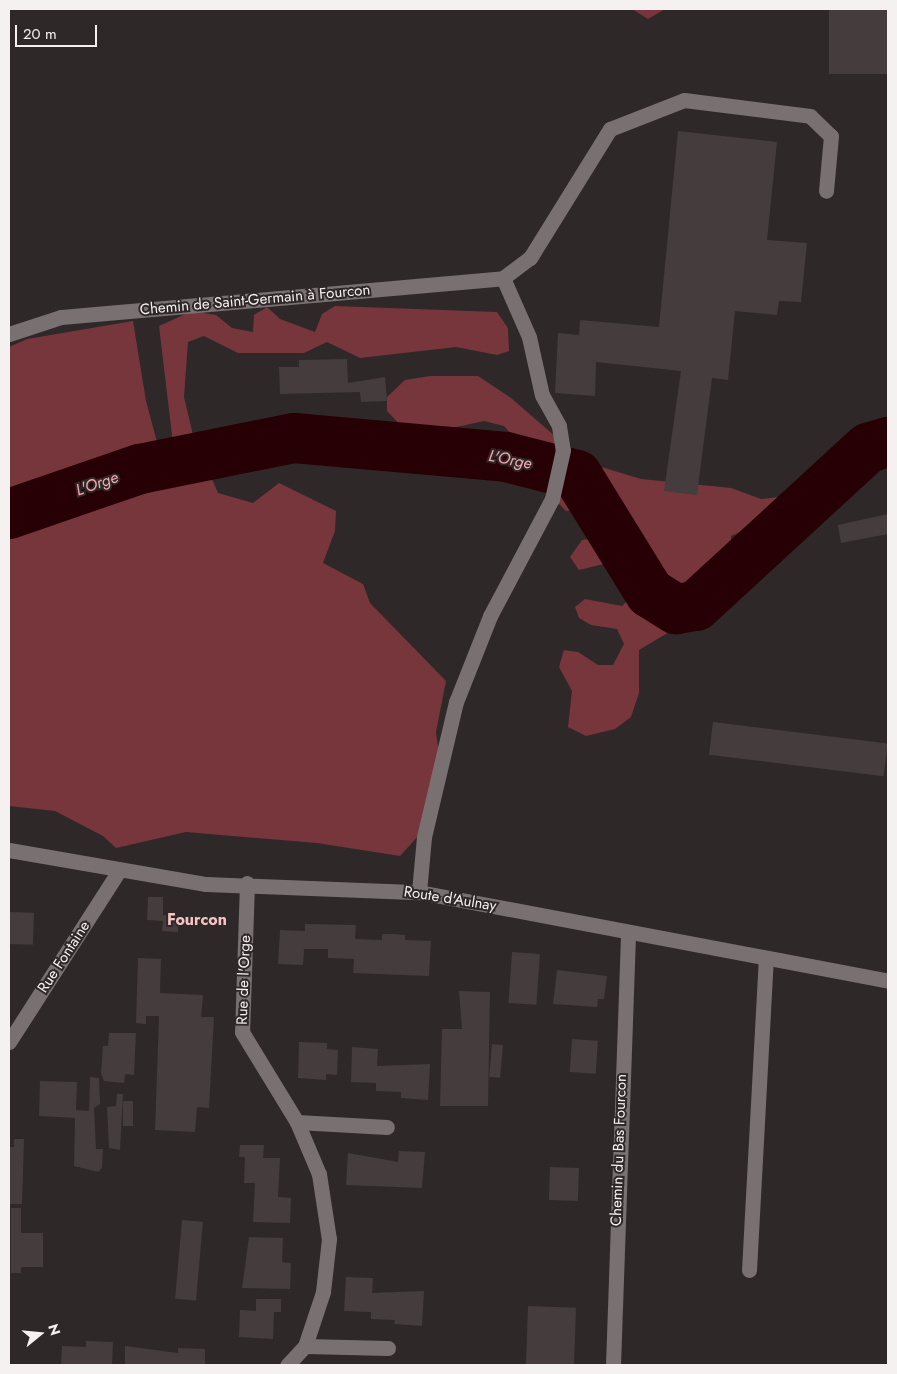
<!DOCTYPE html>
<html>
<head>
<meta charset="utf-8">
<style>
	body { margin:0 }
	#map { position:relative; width:897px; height:1374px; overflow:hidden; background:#2f2828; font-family:Jost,sans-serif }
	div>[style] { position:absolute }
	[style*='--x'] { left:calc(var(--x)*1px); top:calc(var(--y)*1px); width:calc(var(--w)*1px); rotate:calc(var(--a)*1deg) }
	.green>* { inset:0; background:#77353c }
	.river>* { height:50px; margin:-25px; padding:0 25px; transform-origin:25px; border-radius:25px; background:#270005 }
	.building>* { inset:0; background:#443c3d; transform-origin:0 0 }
	.lane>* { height:15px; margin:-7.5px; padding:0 7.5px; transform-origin:7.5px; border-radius:7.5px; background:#797071 }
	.street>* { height:15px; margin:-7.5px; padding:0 7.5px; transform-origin:7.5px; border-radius:7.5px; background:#797071 }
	span { translate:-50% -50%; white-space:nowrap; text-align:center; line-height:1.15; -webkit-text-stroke:4px #2f2828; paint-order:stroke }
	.street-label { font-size:15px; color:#f6f1f1 }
	.water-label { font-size:16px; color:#f4a9ad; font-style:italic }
	.neighbourhood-label { font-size:16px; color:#f6c2c4; font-weight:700 }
	.frame { position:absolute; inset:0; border:10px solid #f6f1f1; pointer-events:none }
	.north { position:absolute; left:15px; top:1309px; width:50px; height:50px; -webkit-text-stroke:4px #2f2828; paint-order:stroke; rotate:73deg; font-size:14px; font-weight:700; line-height:20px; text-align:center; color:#f6f1f1 }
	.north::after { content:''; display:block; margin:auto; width:18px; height:22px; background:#f6f1f1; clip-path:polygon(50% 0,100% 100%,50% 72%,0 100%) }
	.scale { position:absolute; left:15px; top:25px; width:82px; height:22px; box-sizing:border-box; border:2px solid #f6f1f1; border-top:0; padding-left:6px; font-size:15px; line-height:18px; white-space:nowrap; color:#f6f1f1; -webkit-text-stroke:4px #2f2828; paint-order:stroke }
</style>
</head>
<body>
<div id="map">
	<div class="green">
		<div style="clip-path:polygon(632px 9px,665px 9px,648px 19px)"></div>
		<div style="clip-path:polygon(335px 306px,497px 312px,508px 328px,509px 351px,497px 355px,456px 347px,360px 358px,327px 342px,304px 353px,238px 353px,204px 336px,188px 342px,184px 397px,193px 435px,218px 493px,253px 503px,279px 483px,336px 511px,335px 531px,323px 563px,363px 584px,370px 603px,446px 681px,436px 732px,440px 762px,420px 834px,400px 856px,317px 843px,186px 832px,116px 848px,103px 836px,55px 811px,9px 806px,9px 534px,31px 520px,147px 493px,177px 477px,159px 326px,192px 311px,216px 315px,232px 328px,253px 332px,254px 315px,267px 307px,280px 319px,315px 332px,322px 314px)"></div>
		<div style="clip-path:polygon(133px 321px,146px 401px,164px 468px,35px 493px,9px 504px,9px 347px,27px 339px)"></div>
		<div style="clip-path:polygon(430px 376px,478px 376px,511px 398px,585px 462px,641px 479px,731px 488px,761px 499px,779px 497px,789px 510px,783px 520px,760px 523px,731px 536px,732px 553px,694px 588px,681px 625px,639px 650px,639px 693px,631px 717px,615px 729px,586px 736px,568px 727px,572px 691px,559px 667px,564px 650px,578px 652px,598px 665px,613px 665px,624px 644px,617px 629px,591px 625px,579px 618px,575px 607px,585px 599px,622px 606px,632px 596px,629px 580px,616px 561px,579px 570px,570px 557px,582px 540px,619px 535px,628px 529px,627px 516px,611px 507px,566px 511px,557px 502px,554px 482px,504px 426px,484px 421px,452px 428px,404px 429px,387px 411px,387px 397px,405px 380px)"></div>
	</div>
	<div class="river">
		<div style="--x:9;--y:514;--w:139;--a:-19"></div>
		<div style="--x:140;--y:469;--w:157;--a:-11.4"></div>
		<div style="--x:294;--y:438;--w:213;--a:5.1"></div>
		<div style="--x:506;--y:457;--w:73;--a:14.2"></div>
		<div style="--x:577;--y:475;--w:139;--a:58.3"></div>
		<div style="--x:650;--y:593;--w:31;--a:32"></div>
		<div style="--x:676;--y:609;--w:20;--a:-9"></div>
		<div style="--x:696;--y:606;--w:234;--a:-42.6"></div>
		<div style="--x:868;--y:448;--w:21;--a:-17"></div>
	</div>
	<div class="building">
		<div style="left:829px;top:9px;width:59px;height:65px"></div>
		<div style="clip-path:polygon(678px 131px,777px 142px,767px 240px,807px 243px,801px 302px,779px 301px,777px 315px,735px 311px,728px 380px,712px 378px,697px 495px,664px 491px,681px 371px,596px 362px,595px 396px,555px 393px,558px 333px,579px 335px,580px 320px,659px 327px)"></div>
		<div style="clip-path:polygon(347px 359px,348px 383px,385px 377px,387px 401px,361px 402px,360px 392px,280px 394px,279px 367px,299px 367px,299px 360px)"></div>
		<div style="clip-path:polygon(888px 514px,888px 534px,841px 543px,838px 525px)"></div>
		<div style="left:713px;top:722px;width:176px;height:33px;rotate:7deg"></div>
		<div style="clip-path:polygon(148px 897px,163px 897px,163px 915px,178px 916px,178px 932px,162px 931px,163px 921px,147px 920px)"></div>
		<div style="left:9px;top:912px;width:25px;height:32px;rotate:2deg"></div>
		<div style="clip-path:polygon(305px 924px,356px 925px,355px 939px,382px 940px,382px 934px,393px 934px,405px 935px,405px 940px,431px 941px,429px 976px,353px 973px,354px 959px,328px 958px,328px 949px,304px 949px,303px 965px,278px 964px,280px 930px,305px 931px)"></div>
		<div style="left:512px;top:952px;width:28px;height:51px;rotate:4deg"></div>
		<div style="clip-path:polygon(138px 958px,161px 959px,160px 993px,203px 995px,201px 1017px,214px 1017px,209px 1108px,197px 1107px,195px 1132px,155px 1130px,159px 1016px,146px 1016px,146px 1024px,136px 1023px)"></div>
		<div style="clip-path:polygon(557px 970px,607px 976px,604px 999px,598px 999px,597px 1007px,553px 1004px)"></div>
		<div style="clip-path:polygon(459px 991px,490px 992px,488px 1106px,440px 1106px,442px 1029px,462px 1029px)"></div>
		<div style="clip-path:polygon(109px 1033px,136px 1033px,134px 1075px,125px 1074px,124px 1083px,104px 1081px,101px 1073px,103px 1046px,108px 1046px)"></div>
		<div style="left:572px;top:1039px;width:26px;height:33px;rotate:4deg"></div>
		<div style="clip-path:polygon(299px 1042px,327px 1043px,327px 1049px,338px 1050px,337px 1075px,326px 1074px,326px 1080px,298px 1078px)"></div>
		<div style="left:492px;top:1044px;width:11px;height:33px;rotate:5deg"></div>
		<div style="clip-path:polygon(352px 1047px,378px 1049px,377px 1066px,430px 1064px,428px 1100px,401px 1098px,401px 1092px,376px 1091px,376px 1083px,351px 1082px)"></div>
		<div style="clip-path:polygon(90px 1077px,99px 1078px,100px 1104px,94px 1108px,96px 1149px,103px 1149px,102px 1168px,98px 1172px,74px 1166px,75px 1118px,39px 1116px,40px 1081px,77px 1082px,76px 1110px,89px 1111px)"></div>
		<div style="clip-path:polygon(117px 1094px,123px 1094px,120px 1150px,109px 1148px,107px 1107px,116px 1106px)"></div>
		<div style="left:123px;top:1101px;width:10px;height:25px"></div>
		<div style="clip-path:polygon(14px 1139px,24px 1139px,22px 1204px,9px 1204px,9px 1147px,14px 1147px)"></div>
		<div style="clip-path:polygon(240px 1145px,264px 1145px,263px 1158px,280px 1158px,278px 1197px,291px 1198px,290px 1223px,253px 1222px,255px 1183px,244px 1183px,245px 1157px,239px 1157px)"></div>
		<div style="clip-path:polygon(399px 1151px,425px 1152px,422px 1188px,346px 1185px,348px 1153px,398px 1162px)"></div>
		<div style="left:550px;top:1167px;width:29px;height:33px;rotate:2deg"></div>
		<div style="left:11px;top:1208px;width:10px;height:65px"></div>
		<div style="left:182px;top:1220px;width:21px;height:79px;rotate:5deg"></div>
		<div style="left:21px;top:1233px;width:22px;height:34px"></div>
		<div style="clip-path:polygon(249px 1237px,283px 1238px,282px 1262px,291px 1263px,290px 1289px,242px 1288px)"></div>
		<div style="clip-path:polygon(346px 1277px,373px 1278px,372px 1293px,424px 1291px,422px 1326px,394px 1324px,395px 1320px,371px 1319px,371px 1312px,344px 1311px)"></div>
		<div style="clip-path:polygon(256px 1299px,281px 1299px,281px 1312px,274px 1312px,273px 1339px,239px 1337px,240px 1310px,256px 1311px)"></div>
		<div style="left:528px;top:1306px;width:48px;height:59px;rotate:2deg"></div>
		<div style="clip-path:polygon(86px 1341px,113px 1342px,112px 1365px,61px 1365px,62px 1346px,86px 1347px)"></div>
		<div style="clip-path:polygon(125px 1346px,178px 1353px,178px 1348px,205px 1349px,205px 1365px,125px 1365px)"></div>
	</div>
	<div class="lane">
		<div style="--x:419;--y:892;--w:55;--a:-84.8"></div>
		<div style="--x:424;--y:837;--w:139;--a:-76.7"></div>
		<div style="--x:456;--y:702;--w:92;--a:-68.4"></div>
		<div style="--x:490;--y:616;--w:132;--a:-62.1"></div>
		<div style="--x:749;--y:1270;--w:309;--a:-86.9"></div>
	</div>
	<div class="street">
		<div style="--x:503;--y:278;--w:64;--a:66.2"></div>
		<div style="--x:529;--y:337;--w:59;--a:77.4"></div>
		<div style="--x:542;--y:395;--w:35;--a:61"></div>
		<div style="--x:559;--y:426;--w:24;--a:81"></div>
		<div style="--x:563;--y:450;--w:50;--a:102.7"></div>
		<div style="--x:9;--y:334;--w:55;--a:-18.1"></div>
		<div style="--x:61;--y:317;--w:444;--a:-5"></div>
		<div style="--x:503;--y:278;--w:34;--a:-37"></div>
		<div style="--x:530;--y:258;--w:152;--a:-58.2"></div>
		<div style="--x:610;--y:129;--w:79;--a:-21.4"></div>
		<div style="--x:684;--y:100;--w:127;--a:7.2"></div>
		<div style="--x:810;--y:116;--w:29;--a:44"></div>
		<div style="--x:831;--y:136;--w:55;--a:95.2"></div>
		<div style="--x:9;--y:850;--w:200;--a:9.8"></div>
		<div style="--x:206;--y:884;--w:213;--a:2.2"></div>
		<div style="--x:419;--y:892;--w:477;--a:10.7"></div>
		<div style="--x:247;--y:883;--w:149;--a:91.9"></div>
		<div style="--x:242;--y:1032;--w:105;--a:58.6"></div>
		<div style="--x:297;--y:1122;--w:56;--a:67.1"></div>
		<div style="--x:319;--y:1174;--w:66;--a:81.3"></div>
		<div style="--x:329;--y:1239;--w:53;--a:96.5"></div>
		<div style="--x:323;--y:1292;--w:57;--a:108.4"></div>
		<div style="--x:305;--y:1346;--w:26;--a:133"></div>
		<div style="--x:9;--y:1042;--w:202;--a:-57.3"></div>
		<div style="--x:297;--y:1122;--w:90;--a:3.2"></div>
		<div style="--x:305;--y:1346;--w:83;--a:1.4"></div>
		<div style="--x:613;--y:1365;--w:431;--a:-88"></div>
	</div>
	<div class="street-label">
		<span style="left:255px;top:300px;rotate:-5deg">Chemin de Saint-Germain à Fourcon</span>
		<span style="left:450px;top:899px;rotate:9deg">Route d'Aulnay</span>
		<span style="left:64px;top:957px;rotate:-57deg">Rue Fontaine</span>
		<span style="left:244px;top:980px;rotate:-88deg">Rue de l'Orge</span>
		<span style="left:619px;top:1150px;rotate:-88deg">Chemin du Bas Fourcon</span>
	</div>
	<div class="water-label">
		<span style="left:510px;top:460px;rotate:11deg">L'Orge</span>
		<span style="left:97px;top:484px;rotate:-19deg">L'Orge</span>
	</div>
	<div class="neighbourhood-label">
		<span style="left:197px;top:920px">Fourcon</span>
	</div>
	<div class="frame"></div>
	<div class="north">N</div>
	<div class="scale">20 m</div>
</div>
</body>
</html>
